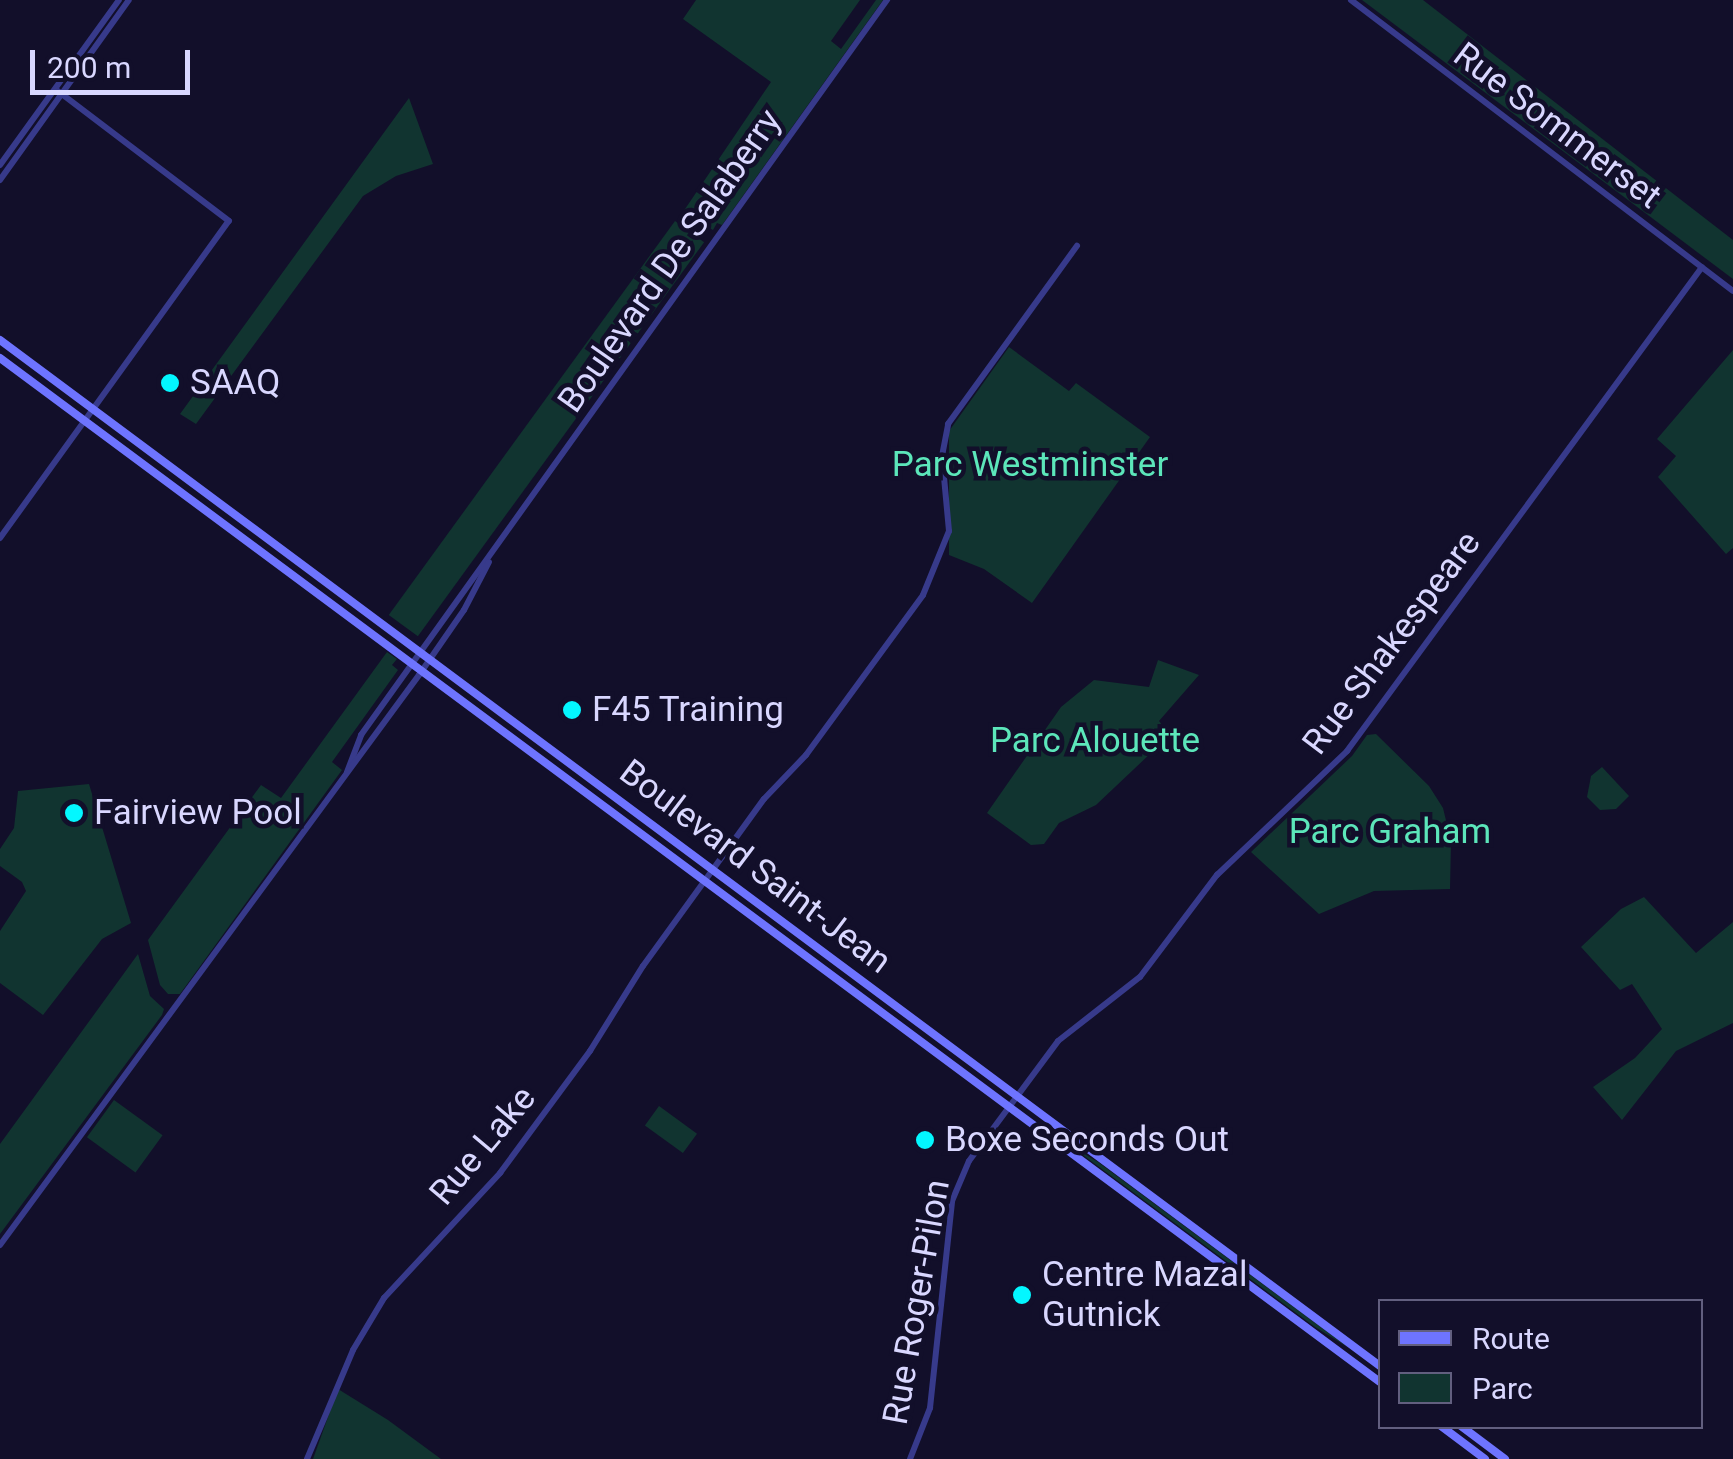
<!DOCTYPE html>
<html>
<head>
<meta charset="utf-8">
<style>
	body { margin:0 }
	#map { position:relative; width:1733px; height:1459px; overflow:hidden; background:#120f2a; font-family:Roboto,sans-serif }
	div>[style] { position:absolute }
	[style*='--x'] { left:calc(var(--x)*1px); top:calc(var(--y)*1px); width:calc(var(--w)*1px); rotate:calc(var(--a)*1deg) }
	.green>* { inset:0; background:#113430; transform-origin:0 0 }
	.tertiary>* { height:6px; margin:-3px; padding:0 3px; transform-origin:3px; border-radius:3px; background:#373a8b }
	.secondary>* { height:8px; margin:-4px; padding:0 4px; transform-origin:4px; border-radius:4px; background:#6e74ff }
	.dots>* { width:28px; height:28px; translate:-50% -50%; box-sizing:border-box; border:5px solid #120f2a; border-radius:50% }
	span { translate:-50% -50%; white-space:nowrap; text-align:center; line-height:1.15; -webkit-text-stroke:9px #120f2a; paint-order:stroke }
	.street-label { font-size:35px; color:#d9d7ff }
	.poi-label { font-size:35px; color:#d9d7ff }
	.left { translate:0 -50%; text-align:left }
	.park-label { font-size:35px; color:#5ce6ba }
	.legend { position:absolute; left:1378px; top:1299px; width:325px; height:130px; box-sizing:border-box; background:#120f2a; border:2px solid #625f7f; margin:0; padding:12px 18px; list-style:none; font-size:30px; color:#d9d7ff }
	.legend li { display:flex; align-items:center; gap:20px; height:50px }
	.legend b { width:50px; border:2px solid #625f7f }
	.scale { position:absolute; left:30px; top:50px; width:160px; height:45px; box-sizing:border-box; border:5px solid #d9d7ff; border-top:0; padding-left:12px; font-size:30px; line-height:35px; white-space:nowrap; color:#d9d7ff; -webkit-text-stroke:8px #120f2a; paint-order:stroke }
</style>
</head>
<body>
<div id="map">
	<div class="green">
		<div style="clip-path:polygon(696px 0,860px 0,831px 41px,841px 49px,876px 0,883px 0,722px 225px,717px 223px,713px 230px,683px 212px,771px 82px,683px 19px)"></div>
		<div style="clip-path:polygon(1362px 0,1423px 0,1733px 240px,1733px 279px)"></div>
		<div style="clip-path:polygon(409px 98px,433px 164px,396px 176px,363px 196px,196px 424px,180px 414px)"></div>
		<div style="left:675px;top:221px;width:36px;height:487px;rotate:36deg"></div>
		<div style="clip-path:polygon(1009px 347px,1069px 391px,1076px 383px,1150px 437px,1032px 603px,984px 569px,949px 555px,949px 431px)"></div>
		<div style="clip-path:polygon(1733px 350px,1733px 548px,1726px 554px,1658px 477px,1676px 456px,1657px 439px)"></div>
		<div style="clip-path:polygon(387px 652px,397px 659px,392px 665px,398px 670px,332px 762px,342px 770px,180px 994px,168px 994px,160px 985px,148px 940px,261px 785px,281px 798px)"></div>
		<div style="clip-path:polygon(1158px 660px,1199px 675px,1159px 721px,1170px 735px,1096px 805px,1059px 823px,1044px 844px,1031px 845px,987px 813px,1061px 707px,1094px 680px,1149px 687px)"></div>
		<div style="clip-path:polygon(1376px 734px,1429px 786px,1443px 808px,1451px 841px,1450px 889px,1374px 891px,1319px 914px,1251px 852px,1352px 756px,1367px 735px)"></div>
		<div style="clip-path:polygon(1602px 767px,1629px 796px,1616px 809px,1600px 810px,1587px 797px,1591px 776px)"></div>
		<div style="clip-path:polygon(89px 784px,131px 923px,102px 939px,43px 1015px,0 983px,0 931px,26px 891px,22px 882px,0 866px,0 849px,14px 828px,18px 791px)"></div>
		<div style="clip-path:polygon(1644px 897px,1696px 953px,1733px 922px,1733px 1023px,1676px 1051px,1622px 1120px,1593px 1087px,1635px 1058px,1662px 1029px,1632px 984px,1620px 990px,1581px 947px,1621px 909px)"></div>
		<div style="clip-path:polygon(138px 954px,150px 996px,164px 1009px,162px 1015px,0 1234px,0 1144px)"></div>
		<div style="left:114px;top:1100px;width:60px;height:46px;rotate:36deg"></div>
		<div style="left:659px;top:1106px;width:47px;height:24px;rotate:36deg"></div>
		<div style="clip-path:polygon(1068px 1144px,1098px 1162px,1349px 1348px,1315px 1327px)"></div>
		<div style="clip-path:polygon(338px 1389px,388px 1420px,441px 1459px,313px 1459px)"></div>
	</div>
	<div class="tertiary">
		<div style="--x:1351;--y:0;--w:480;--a:37.3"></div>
		<div style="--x:0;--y:165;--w:203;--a:-54.2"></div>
		<div style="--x:0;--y:180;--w:221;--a:-54.4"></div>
		<div style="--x:0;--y:538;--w:391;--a:-54.2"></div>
		<div style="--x:229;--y:221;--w:218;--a:-142.8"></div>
		<div style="--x:347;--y:772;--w:40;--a:-69"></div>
		<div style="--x:361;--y:735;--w:904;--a:-54.41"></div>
		<div style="--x:0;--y:1245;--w:707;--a:-53.68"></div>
		<div style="--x:419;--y:675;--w:79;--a:-55.3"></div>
		<div style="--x:464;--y:610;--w:54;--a:-62.5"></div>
		<div style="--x:307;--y:1459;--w:118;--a:-67.1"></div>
		<div style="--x:353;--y:1350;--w:61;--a:-59.2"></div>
		<div style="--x:384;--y:1298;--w:171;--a:-47.1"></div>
		<div style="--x:500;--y:1173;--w:152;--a:-53.6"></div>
		<div style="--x:590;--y:1051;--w:100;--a:-58.1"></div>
		<div style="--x:643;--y:966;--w:206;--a:-54.1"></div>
		<div style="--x:764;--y:799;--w:61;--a:-46.3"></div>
		<div style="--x:806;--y:755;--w:198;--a:-53.8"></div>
		<div style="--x:923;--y:595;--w:69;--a:-67.9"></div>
		<div style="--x:949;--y:531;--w:75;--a:-95.3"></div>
		<div style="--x:942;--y:456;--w:33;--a:-79"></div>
		<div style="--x:948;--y:424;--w:220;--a:-54.1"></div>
		<div style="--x:910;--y:1459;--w:55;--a:-68.6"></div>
		<div style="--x:930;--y:1408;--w:208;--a:-83.9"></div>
		<div style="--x:952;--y:1201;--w:43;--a:-67"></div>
		<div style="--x:969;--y:1161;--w:149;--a:-53.4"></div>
		<div style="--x:1058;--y:1041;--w:104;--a:-38"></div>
		<div style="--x:1140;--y:977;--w:128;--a:-53"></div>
		<div style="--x:1217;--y:875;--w:180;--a:-43.6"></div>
		<div style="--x:1347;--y:751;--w:600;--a:-53.74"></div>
	</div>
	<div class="secondary">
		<div style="--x:0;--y:340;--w:1720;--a:36.63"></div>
		<div style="--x:0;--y:358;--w:1718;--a:36.58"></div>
		<div style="--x:1441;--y:1426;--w:55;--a:36.9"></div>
		<div style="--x:1461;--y:1426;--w:55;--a:36.9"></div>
	</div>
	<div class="dots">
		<div style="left:170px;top:383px;background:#03f7ff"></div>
		<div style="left:572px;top:710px;background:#03f7ff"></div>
		<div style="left:74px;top:813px;background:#03f7ff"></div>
		<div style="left:925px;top:1140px;background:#03f7ff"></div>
		<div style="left:1022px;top:1295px;background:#03f7ff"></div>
	</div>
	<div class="street-label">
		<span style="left:1557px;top:126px;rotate:37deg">Rue Sommerset</span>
		<span style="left:670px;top:261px;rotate:-55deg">Boulevard De Salaberry</span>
		<span style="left:1392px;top:643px;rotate:-53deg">Rue Shakespeare</span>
		<span style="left:755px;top:867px;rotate:37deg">Boulevard Saint-Jean</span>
		<span style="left:483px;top:1146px;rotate:-50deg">Rue Lake</span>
		<span style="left:917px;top:1302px;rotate:-80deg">Rue Roger-Pilon</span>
	</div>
	<div class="poi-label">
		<span class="left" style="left:190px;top:383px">SAAQ</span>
		<span class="left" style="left:592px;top:710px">F45 Training</span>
		<span class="left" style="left:94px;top:813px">Fairview Pool</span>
		<span class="left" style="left:945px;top:1140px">Boxe Seconds Out</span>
		<span class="left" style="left:1042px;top:1295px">Centre Mazal<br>Gutnick</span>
	</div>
	<div class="park-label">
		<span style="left:1030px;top:465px">Parc Westminster</span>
		<span style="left:1095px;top:741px">Parc Alouette</span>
		<span style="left:1390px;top:832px">Parc Graham</span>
	</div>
	<ul class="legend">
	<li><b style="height:12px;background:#6e74ff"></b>Route</li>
	<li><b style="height:28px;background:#113430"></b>Parc</li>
	</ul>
	<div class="scale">200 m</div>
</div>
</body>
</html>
